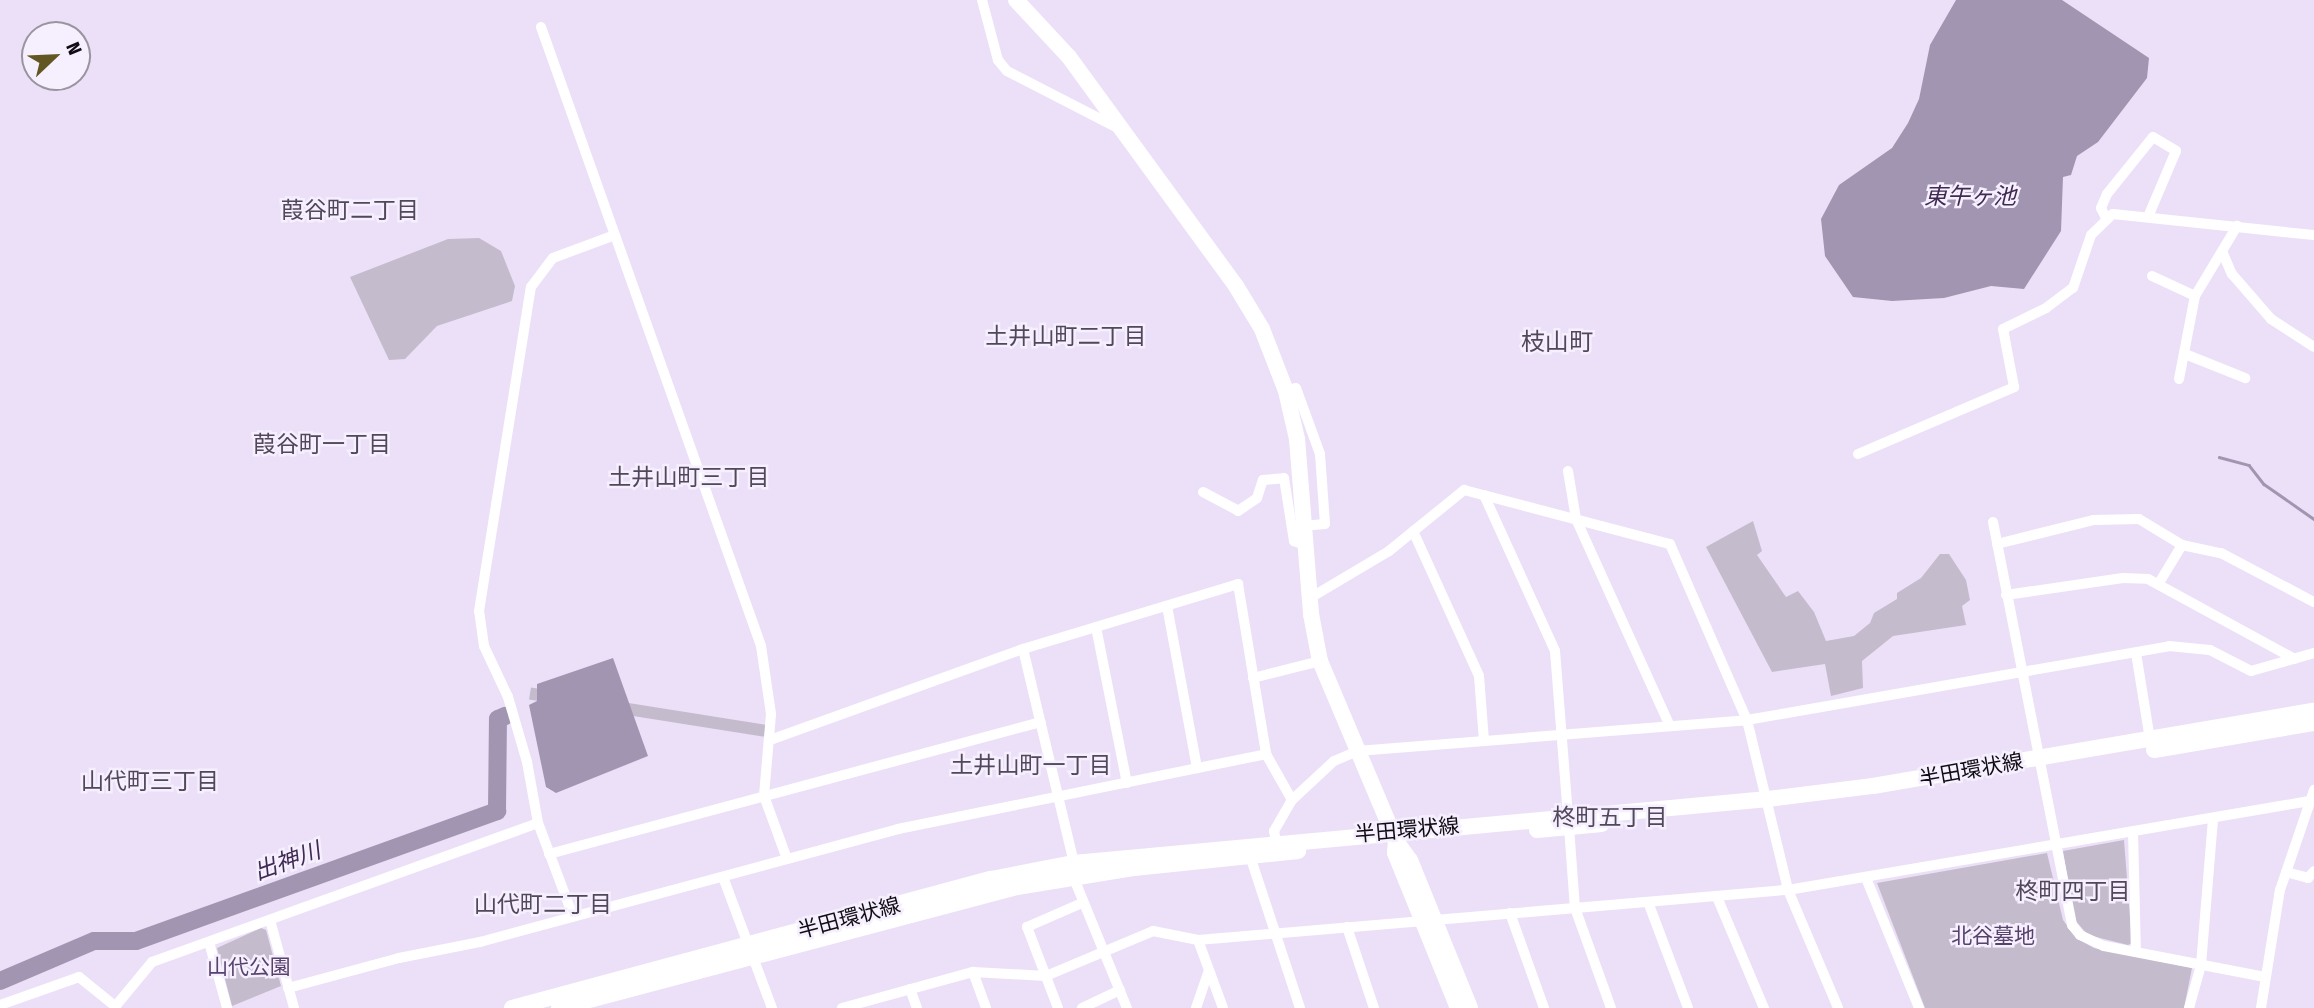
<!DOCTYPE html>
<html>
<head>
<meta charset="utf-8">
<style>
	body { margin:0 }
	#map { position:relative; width:2314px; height:1008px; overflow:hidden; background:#ece0f8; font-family:"Fira Sans Condensed","Noto Sans JP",sans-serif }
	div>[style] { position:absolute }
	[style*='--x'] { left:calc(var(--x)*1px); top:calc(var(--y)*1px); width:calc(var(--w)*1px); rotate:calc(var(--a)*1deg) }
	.green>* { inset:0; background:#c4bbcd; transform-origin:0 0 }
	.water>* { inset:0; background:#a295b1 }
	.stream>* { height:2.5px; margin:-1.25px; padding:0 1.25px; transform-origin:1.25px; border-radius:1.25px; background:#a295b1 }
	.river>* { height:18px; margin:-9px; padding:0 9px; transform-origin:9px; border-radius:9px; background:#a295b1 }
	.street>* { height:10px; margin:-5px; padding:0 5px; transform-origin:5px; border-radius:5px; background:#fff }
	.secondary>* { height:16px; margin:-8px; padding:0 8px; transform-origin:8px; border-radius:8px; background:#fff }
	span { translate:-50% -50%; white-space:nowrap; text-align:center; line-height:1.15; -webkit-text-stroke:5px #f6effe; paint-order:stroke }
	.street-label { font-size:21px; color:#100c13 }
	.park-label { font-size:21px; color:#57426c }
	.water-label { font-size:23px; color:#3f2a52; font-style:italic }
	.neighbourhood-label { font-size:23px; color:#52485c }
	.quarter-label { font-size:24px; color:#52485c }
	.north { position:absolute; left:21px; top:21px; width:70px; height:70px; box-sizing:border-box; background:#f6effe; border:2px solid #9a94a0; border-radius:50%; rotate:67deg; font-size:19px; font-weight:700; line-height:28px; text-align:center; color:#100c13 }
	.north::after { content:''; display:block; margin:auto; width:24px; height:32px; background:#625723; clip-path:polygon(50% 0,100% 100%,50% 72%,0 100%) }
</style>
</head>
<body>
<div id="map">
	<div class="green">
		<div style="clip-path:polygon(479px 238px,501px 251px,515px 286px,512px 301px,437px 326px,405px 359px,389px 360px,350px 277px,448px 239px)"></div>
		<div style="clip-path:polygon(1753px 521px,1762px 551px,1757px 555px,1786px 597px,1798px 591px,1814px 612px,1826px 641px,1854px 636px,1870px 623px,1874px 613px,1897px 599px,1897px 593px,1921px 578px,1940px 554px,1949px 554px,1966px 580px,1970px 600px,1962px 606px,1966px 625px,1893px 636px,1862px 661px,1863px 688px,1831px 696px,1825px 664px,1772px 672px,1706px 547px)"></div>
		<div style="left:767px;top:725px;width:12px;height:239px;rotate:99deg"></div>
		<div style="clip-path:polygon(2124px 840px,2132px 943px,2128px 945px,2088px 935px,2074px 919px,2063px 851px)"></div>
		<div style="clip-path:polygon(2047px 853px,2063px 920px,2076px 938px,2094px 948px,2192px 968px,2184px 1008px,1925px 1008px,1877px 883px)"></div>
		<div style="clip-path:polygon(261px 928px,266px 930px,281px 986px,232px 1006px,217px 948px)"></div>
	</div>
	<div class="water">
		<div style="clip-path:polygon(1956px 0,2062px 0,2149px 58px,2147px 78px,2098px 142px,2077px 156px,2071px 175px,2063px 177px,2061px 231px,2024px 289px,1991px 286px,1944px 298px,1892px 301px,1853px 297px,1825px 256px,1821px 219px,1839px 185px,1892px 148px,1908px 123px,1919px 99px,1930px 45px)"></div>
		<div style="clip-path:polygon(613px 658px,648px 756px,556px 793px,546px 787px,529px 705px,537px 701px,537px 684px)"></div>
	</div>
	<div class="stream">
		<div style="--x:2219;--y:457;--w:31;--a:15"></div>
		<div style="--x:2249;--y:465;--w:24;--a:52"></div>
		<div style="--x:2264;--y:484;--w:61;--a:35"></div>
	</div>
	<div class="river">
		<div style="--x:0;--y:981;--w:102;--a:-23.1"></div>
		<div style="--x:94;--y:941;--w:42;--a:0"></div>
		<div style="--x:136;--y:941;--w:384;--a:-19.8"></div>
		<div style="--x:497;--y:811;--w:92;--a:-89.4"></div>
		<div style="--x:498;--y:719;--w:8;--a:-23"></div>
	</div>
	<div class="street">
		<div style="--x:982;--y:0;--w:62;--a:75.1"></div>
		<div style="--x:998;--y:60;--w:14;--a:51"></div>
		<div style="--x:1007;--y:71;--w:129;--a:27.2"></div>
		<div style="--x:541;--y:27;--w:657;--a:70.43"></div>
		<div style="--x:761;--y:646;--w:69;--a:81.6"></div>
		<div style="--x:771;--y:714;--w:82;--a:94.9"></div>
		<div style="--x:764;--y:796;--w:67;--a:69.9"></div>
		<div style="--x:2106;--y:218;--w:11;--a:-117"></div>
		<div style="--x:2101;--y:208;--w:15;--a:-67"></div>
		<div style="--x:2107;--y:194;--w:73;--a:-51.1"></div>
		<div style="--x:2153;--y:137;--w:27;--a:31"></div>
		<div style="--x:2176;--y:151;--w:72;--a:113"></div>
		<div style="--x:2222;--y:251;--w:25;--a:67"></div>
		<div style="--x:2232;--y:274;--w:60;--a:49.1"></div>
		<div style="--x:2271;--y:319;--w:51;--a:33.1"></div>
		<div style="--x:2152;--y:276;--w:47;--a:24.9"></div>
		<div style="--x:2185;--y:354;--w:65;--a:21.8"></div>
		<div style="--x:2179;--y:379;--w:85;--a:-79.1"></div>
		<div style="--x:2195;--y:296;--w:82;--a:-59"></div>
		<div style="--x:1286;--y:391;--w:10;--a:-17"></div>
		<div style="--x:1296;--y:388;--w:70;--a:70"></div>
		<div style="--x:1320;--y:454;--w:70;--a:85.9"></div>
		<div style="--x:1325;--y:524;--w:21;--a:175"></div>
		<div style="--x:1858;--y:454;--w:170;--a:-23.2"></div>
		<div style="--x:2014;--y:387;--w:59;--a:-100.7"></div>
		<div style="--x:2003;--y:329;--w:48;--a:-26"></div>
		<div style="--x:2046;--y:308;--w:34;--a:-37"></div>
		<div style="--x:2073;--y:288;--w:56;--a:-71.2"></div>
		<div style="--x:2091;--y:235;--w:30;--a:-44"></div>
		<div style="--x:2113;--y:214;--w:202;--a:6"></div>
		<div style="--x:1568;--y:471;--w:49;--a:80.5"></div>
		<div style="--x:1576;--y:519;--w:227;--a:65.6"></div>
		<div style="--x:1203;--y:492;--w:40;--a:28"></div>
		<div style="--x:1238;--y:511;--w:23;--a:-34"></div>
		<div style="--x:1257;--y:498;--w:19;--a:-72"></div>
		<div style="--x:1263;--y:480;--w:21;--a:-5"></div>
		<div style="--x:1284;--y:478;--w:64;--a:81"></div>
		<div style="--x:1294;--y:541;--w:12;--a:20"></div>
		<div style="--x:1484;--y:495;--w:171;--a:65.5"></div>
		<div style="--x:1555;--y:651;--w:166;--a:85.5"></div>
		<div style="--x:1993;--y:522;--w:411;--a:78.9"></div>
		<div style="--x:2072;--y:925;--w:13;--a:51"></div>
		<div style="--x:2080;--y:935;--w:26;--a:25"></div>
		<div style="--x:2104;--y:946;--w:164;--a:10.9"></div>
		<div style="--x:1413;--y:531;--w:159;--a:65.5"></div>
		<div style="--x:1479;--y:676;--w:65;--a:85.6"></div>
		<div style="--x:1997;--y:544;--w:99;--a:-14"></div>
		<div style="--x:2093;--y:520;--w:46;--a:-1.2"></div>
		<div style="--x:2139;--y:519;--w:50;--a:31.2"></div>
		<div style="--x:2182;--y:545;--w:40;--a:12"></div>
		<div style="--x:2221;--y:553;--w:105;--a:27.8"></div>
		<div style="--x:2159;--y:583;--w:44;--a:-58.8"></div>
		<div style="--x:2006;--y:595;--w:118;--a:-8.3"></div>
		<div style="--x:2123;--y:578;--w:25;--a:2"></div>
		<div style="--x:2148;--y:579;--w:167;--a:28.6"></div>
		<div style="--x:1310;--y:598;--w:92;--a:-30.7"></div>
		<div style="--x:1389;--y:551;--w:97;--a:-39.1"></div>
		<div style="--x:1464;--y:490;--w:213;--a:14.7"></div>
		<div style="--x:1670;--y:544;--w:192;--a:66.4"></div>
		<div style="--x:1747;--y:720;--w:175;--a:76.4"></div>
		<div style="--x:1788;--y:890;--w:128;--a:67"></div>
		<div style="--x:1167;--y:606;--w:165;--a:79.5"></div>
		<div style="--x:1096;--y:627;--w:159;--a:78.8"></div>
		<div style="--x:1023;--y:649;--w:220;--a:76.6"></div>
		<div style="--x:2136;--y:653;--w:87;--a:80.8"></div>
		<div style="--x:1253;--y:678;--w:69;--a:-14.2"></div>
		<div style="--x:770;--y:740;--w:269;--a:-19.8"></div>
		<div style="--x:1023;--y:649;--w:225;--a:-16.8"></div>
		<div style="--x:1238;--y:584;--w:172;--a:80.6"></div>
		<div style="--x:1266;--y:754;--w:53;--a:60.5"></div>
		<div style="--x:1569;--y:827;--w:81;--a:85.8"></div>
		<div style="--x:1575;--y:908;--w:106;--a:70.2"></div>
		<div style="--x:2133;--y:832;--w:120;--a:88.6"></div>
		<div style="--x:1276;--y:842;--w:11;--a:-100"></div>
		<div style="--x:1274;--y:831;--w:36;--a:-60"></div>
		<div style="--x:1292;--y:800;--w:57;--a:-42.9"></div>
		<div style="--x:1334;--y:761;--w:25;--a:-23"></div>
		<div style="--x:1357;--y:751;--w:391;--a:-4.5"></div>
		<div style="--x:1747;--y:720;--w:428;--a:-9.9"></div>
		<div style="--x:2169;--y:646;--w:41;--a:5.6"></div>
		<div style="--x:2210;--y:650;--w:46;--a:27.1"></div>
		<div style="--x:2251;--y:671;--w:66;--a:-15.9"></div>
		<div style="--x:549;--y:854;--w:509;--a:-15.02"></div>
		<div style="--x:1250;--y:856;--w:160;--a:71.8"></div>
		<div style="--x:2286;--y:872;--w:23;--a:15"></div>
		<div style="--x:2308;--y:878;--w:9;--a:-49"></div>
		<div style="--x:1073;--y:876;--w:143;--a:67.8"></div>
		<div style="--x:723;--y:877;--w:140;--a:69.5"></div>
		<div style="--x:1866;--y:878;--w:140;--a:67.8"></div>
		<div style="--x:1717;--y:897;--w:121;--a:67.1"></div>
		<div style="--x:1648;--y:902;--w:113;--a:69.3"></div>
		<div style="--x:1510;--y:913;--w:101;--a:70.3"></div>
		<div style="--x:573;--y:916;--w:99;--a:-110.6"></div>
		<div style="--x:538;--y:823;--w:62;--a:-100.2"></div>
		<div style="--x:527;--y:762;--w:68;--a:-106.3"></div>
		<div style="--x:508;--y:697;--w:56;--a:-115.2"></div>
		<div style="--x:484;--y:646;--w:35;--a:-98"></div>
		<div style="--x:479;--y:611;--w:328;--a:-80.9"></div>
		<div style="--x:531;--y:287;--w:36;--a:-53"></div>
		<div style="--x:553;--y:258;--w:66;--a:-20.4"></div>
		<div style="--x:270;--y:920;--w:91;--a:74.7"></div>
		<div style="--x:1435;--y:920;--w:354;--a:-4.9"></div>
		<div style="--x:1788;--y:890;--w:529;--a:-9.69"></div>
		<div style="--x:1347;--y:927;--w:85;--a:71.6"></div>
		<div style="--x:1198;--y:940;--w:72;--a:69.8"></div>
		<div style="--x:209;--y:942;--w:68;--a:74.7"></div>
		<div style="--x:973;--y:972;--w:38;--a:70"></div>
		<div style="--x:288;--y:988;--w:115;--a:-15.1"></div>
		<div style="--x:399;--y:958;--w:83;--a:-11.2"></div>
		<div style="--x:480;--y:942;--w:433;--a:-15.1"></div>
		<div style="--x:898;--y:829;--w:376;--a:-11.5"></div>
		<div style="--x:910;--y:989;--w:20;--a:70"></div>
		<div style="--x:0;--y:1005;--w:84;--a:-19.5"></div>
		<div style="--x:79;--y:977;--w:46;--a:38.9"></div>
		<div style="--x:114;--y:1008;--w:60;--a:-50.4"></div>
		<div style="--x:152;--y:962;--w:410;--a:-19.8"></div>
		<div style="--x:842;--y:1008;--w:136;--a:-15.4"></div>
		<div style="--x:973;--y:972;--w:73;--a:3.1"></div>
		<div style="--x:1046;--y:976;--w:116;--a:-22.8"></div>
		<div style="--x:1153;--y:931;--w:46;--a:11.3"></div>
		<div style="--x:1198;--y:940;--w:226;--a:-4.8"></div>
		<div style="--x:1058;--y:1008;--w:87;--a:-110.9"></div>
		<div style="--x:1027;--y:927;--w:60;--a:-23.6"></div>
		<div style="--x:1082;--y:1008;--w:42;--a:-25.3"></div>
		<div style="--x:1196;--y:1008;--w:39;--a:-71"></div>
		<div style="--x:2189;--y:1008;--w:45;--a:-74.4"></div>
		<div style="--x:2201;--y:965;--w:147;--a:-85.3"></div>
		<div style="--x:2261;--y:1008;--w:120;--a:-80.9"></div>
		<div style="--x:2280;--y:890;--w:106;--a:-71.2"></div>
	</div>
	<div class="secondary">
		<div style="--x:1016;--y:0;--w:78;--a:47.1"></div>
		<div style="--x:1069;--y:57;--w:283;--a:53.9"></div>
		<div style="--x:1236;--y:286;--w:50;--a:58.8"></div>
		<div style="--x:1262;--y:329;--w:66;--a:68.8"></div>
		<div style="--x:1286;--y:391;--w:49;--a:77.1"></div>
		<div style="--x:1297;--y:439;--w:176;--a:85.4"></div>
		<div style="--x:1311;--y:614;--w:48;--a:79.2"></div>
		<div style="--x:1320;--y:661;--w:195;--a:67.1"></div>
		<div style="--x:1396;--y:841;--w:24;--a:54"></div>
		<div style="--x:1410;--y:860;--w:160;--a:67.9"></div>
		<div style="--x:2154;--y:750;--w:162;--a:-9.6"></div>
		<div style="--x:1537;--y:830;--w:65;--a:-5.3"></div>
		<div style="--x:1396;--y:841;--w:12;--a:95"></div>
		<div style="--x:1395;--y:853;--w:167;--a:67.9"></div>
		<div style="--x:512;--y:1008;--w:496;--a:-15.1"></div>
		<div style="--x:991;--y:879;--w:85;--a:-10.9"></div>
		<div style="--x:1074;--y:863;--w:697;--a:-5.27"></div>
		<div style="--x:1768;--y:799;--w:106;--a:-7.1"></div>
		<div style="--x:1873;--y:786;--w:447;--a:-9.7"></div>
		<div style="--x:559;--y:1008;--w:474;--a:-14.8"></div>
		<div style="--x:1017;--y:887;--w:119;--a:-9.2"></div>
		<div style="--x:1134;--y:868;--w:165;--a:-5.9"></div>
	</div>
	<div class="street-label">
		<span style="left:1971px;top:770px;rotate:-10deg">半田環状線</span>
		<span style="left:1407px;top:830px;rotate:-5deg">半田環状線</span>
		<span style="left:849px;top:918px;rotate:-15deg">半田環状線</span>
	</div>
	<div class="park-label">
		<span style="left:1993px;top:936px">北谷墓地</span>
		<span style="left:249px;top:967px">山代公園</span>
	</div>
	<div class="water-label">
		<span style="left:1970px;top:196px">東午ヶ池</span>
		<span style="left:287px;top:861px;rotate:-20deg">出神川</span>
	</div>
	<div class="neighbourhood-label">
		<span style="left:350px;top:210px">葭谷町二丁目</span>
		<span style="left:1066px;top:336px">土井山町二丁目</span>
		<span style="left:322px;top:444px">葭谷町一丁目</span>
		<span style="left:689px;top:477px">土井山町三丁目</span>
		<span style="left:1031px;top:765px">土井山町一丁目</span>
		<span style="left:150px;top:781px">山代町三丁目</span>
		<span style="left:1610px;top:817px">柊町五丁目</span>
		<span style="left:2073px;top:891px">柊町四丁目</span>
		<span style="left:543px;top:904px">山代町二丁目</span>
	</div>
	<div class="quarter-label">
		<span style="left:1557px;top:343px">枝山町</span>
	</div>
	<div class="north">N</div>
</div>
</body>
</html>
